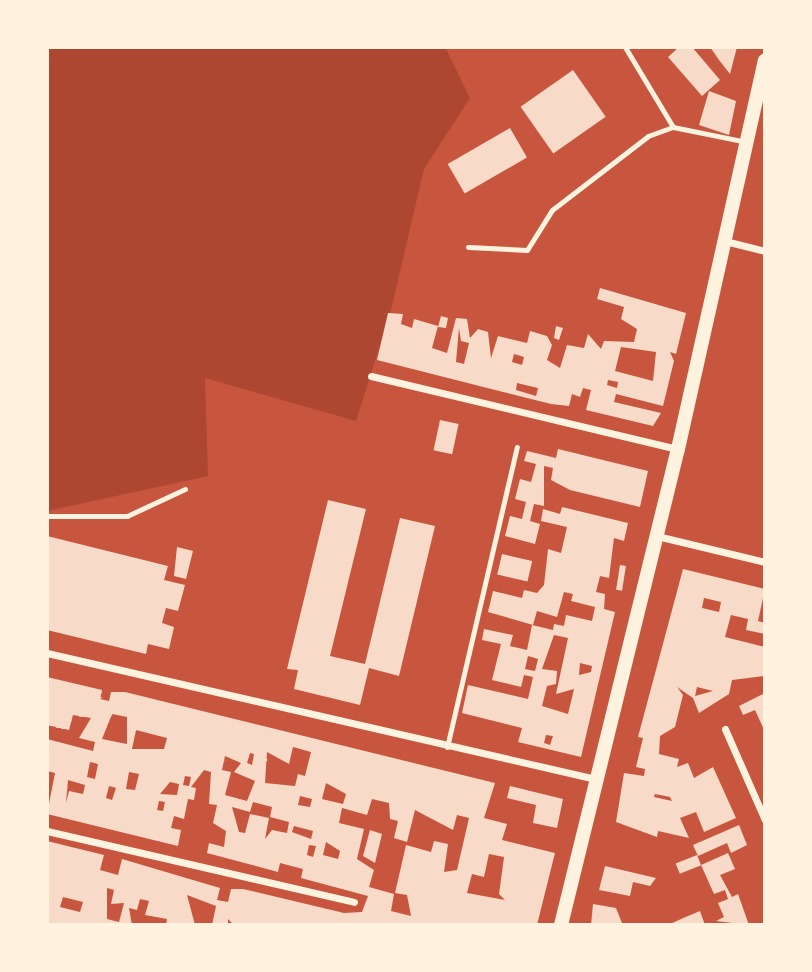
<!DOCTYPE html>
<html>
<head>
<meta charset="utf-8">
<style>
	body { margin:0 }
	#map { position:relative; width:812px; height:972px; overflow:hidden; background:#c8553d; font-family:"Space Grotesk",sans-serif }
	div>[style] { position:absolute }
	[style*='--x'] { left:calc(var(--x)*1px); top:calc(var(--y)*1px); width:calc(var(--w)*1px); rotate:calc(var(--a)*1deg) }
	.green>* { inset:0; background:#ae4732 }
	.building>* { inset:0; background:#f7dbc8; transform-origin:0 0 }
	.service>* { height:5px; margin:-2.5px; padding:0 2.5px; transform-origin:2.5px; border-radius:2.5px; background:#fff3e0 }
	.minor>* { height:7px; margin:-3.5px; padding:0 3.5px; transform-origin:3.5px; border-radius:3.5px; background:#fff3e0 }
	.secondary>* { height:14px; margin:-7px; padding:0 7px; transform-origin:7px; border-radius:7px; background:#fff3e0 }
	span { translate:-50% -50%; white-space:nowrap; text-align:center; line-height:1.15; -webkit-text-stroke:7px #fff3e0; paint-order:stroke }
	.frame { position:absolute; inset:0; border:49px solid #fff3e0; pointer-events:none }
</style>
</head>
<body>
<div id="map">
	<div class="green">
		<div style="clip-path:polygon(47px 47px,445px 47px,470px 98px,424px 169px,391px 310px,356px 421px,205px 378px,208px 476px,47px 511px)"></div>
	</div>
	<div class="building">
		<div style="clip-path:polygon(679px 47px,692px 47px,720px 80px,702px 96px,668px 57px)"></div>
		<div style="clip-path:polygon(710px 47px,737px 47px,730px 74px,719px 60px)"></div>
		<div style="left:573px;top:70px;width:57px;height:64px;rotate:55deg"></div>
		<div style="clip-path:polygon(709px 91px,736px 101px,729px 135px,699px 125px)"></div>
		<div style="left:510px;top:128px;width:34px;height:72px;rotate:60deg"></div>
		<div style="clip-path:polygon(evenodd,600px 288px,686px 313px,676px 354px,670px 352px,674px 361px,663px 406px,616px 394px,614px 402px,661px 413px,653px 426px,586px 410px,591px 390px,583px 388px,580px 397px,572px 394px,569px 406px,551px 404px,377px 360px,388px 313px,403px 314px,401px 324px,412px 328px,414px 319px,438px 326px,432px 348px,447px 353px,456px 318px,467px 319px,470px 338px,478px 329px,488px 332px,491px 358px,498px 336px,527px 343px,530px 331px,547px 336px,552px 345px,547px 360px,560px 368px,567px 345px,584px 348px,588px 334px,601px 349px,604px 341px,634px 342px,637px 329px,621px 319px,624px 307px,597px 299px,600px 288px,459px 328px,461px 341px,469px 343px,464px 364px,456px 362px,459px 328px,600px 288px,621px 347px,656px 352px,653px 381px,615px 371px,621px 347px,600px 288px,514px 354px,524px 357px,522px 365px,512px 362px,514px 354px,600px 288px,608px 380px,618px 382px,617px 388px,607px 385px,608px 380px,600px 288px,517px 383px,538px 388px,536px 396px,516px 390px,517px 383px)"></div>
		<div style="clip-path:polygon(441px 316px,448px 318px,446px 328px,438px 327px)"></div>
		<div style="clip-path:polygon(556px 326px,563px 328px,559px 340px,554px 338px)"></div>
		<div style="left:440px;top:420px;width:19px;height:31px;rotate:12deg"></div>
		<div style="clip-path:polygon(558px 449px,648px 471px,640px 507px,570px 490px,551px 480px,553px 468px,544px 466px,544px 506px,534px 504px,530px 521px,540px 524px,535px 544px,505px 536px,510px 516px,522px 519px,526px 502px,515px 499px,520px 479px,531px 482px,536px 464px,524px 461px,527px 451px,556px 458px)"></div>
		<div style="clip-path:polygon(328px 500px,366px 509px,330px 656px,365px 664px,400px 518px,435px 526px,399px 676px,369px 668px,360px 705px,294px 689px,298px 670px,287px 669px)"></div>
		<div style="clip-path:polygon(evenodd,562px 507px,628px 523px,624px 541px,614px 538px,609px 578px,600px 576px,596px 592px,605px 594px,604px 609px,615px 612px,581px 757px,518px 742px,522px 728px,462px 713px,468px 685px,528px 699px,533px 677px,524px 675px,521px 687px,492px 680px,501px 644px,482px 640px,484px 629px,513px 635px,510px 646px,527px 650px,532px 625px,553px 630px,554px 624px,564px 626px,566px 615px,592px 621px,595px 607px,571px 601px,573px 594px,564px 592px,557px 617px,537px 611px,533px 625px,488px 612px,493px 591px,522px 598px,524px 590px,537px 593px,544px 585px,548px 549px,561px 553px,567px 527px,541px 521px,543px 509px,560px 514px,562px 507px,554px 635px,568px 638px,556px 694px,574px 689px,568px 714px,542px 706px,547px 686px,556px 684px,557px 671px,542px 669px,554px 635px,562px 507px,528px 656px,538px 659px,535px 671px,525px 669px,528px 656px,562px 507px,580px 663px,592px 666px,591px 672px,579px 675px,580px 663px,562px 507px,546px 735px,553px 736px,550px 745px,544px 743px,546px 735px)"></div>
		<div style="clip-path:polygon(47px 536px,168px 566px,164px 580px,185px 585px,178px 611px,166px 608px,162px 623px,174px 627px,169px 649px,148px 644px,146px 654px,47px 630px)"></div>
		<div style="clip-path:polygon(177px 547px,193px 551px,186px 579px,174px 576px)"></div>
		<div style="left:502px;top:554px;width:31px;height:21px;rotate:13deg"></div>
		<div style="left:620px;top:565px;width:6px;height:25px;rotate:9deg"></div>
		<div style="clip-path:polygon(evenodd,683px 569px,765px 589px,758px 621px,765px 623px,765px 634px,746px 630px,748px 619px,731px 615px,725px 637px,765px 647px,765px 676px,732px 680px,729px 694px,699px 713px,693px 698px,677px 687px,683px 695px,675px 727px,660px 736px,659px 754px,679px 759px,677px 767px,688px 763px,694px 778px,713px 767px,736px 818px,704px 832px,696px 812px,680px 818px,689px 838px,658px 831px,657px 837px,616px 822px,624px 773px,644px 776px,645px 769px,636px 767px,643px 738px,638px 737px,683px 569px,704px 598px,721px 602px,719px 612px,702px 608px,704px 598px,683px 569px,697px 687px,713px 691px,695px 696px,697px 687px,683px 569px,655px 794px,670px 797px,672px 801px,654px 797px,655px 794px)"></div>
		<div style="clip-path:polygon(evenodd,47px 677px,102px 690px,100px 699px,109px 701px,111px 692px,125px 692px,495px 783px,484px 818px,507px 824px,502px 840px,555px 853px,537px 925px,234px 925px,228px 919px,228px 925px,212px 925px,216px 906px,187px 895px,195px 925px,166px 925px,167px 919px,145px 915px,149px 901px,140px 899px,137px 910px,129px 908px,132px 925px,47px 925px,47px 841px,104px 855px,100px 870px,118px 875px,122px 859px,220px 888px,217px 900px,228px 902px,231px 889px,243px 889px,344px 913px,362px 912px,368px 896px,301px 878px,303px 869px,280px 863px,278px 872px,207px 853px,209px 843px,224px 847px,226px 831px,213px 823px,217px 805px,209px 804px,211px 772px,204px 770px,191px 787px,196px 788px,194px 800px,188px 799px,184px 819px,174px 816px,171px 828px,181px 830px,178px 846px,47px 814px,55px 773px,47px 771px,47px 739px,93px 751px,95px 742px,79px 738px,91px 718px,73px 715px,69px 730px,47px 725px,47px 677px,112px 714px,127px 717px,127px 744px,102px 739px,112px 714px,47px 677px,136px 730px,167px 738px,164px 749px,132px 749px,136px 730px,47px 677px,293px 747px,311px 752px,305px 776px,298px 774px,295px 786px,265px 783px,267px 752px,289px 764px,293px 747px,47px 677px,250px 753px,254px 754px,252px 765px,247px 763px,250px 753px,47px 677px,225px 756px,241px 763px,234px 772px,255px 781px,247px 801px,225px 795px,231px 772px,222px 770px,225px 756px,47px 677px,90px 762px,98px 764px,95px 779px,87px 777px,90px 762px,47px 677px,129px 772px,139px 774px,135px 790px,126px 789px,129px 772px,47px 677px,185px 776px,191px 777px,189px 786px,183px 785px,185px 776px,47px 677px,68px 780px,85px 785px,83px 794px,69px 791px,66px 803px,68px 780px,47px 677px,170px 782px,179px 784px,177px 795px,160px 794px,170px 782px,47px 677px,326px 783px,346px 794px,343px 804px,322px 799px,326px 783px,47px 677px,109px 786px,116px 788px,112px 800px,106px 798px,109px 786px,47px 677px,300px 796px,312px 799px,310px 807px,298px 805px,300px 796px,47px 677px,372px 799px,389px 803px,390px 819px,398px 821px,394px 838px,407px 842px,415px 810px,453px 830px,457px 815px,469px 818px,457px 870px,444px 872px,448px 844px,434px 841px,431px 852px,406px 845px,395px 893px,407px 895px,411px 916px,391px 911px,394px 894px,369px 887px,374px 870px,357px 859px,364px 829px,339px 823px,342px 808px,367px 815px,372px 799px,47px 677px,159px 801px,165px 802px,163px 811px,157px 810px,159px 801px,47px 677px,253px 802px,272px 807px,270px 817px,289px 822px,287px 833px,272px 830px,265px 839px,269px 818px,250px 814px,245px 833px,239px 832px,232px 807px,250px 812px,253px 802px,47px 677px,294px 826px,313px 831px,311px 839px,292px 832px,294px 826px,47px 677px,326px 842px,340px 851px,338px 859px,323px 855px,326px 842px,47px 677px,309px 845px,316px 846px,313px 857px,307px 855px,309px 845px,47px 677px,489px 854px,504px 857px,499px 894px,505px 900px,467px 893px,472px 874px,484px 877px,489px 854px,47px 677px,107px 888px,114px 890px,111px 904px,124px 903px,119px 922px,107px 919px,107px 888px,47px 677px,63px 897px,83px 902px,80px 912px,60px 907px,63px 897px)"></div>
		<div style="clip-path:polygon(765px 693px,765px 732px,755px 710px,743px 715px,739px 706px)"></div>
		<div style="clip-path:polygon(510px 786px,563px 799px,557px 828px,533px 823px,536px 805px,507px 798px)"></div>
		<div style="clip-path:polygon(739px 825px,747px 845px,731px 853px,727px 843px,698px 856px,693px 845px)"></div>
		<div style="clip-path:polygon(370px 830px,382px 834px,375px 863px,363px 856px)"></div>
		<div style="clip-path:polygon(728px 853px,735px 869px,720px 875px,732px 897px,738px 894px,749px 925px,716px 921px,724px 917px,718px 903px,728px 899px,725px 890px,714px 894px,701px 865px)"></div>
		<div style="left:697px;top:855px;width:11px;height:23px;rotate:68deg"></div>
		<div style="clip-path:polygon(605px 866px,656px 878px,650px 886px,633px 882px,630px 896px,599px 890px)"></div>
		<div style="clip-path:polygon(593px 904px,616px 908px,622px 923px,591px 925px)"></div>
		<div style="clip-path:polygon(700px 911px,705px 925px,668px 925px,681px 919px)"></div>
	</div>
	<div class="service">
		<div style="--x:625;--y:47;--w:93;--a:59"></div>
		<div style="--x:468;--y:247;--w:59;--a:2.9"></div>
		<div style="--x:527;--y:250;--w:47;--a:-58"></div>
		<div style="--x:552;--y:210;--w:121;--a:-37.6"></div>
		<div style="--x:648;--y:136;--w:27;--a:-20"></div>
		<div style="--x:673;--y:127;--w:76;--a:11.5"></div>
		<div style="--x:47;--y:516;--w:80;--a:0"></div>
		<div style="--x:127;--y:516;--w:64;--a:-25"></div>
		<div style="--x:447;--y:747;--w:308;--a:-76.9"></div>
	</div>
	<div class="minor">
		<div style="--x:725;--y:241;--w:41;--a:14"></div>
		<div style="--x:371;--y:376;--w:316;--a:13.4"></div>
		<div style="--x:657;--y:536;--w:111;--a:13.5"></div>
		<div style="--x:47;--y:653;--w:563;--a:12.93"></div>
		<div style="--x:725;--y:729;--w:99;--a:66.3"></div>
		<div style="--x:47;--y:831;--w:315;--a:13"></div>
	</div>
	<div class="secondary">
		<div style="--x:561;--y:925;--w:490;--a:-76.2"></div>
		<div style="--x:678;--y:449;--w:398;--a:-77.4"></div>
	</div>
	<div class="frame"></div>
</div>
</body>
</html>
